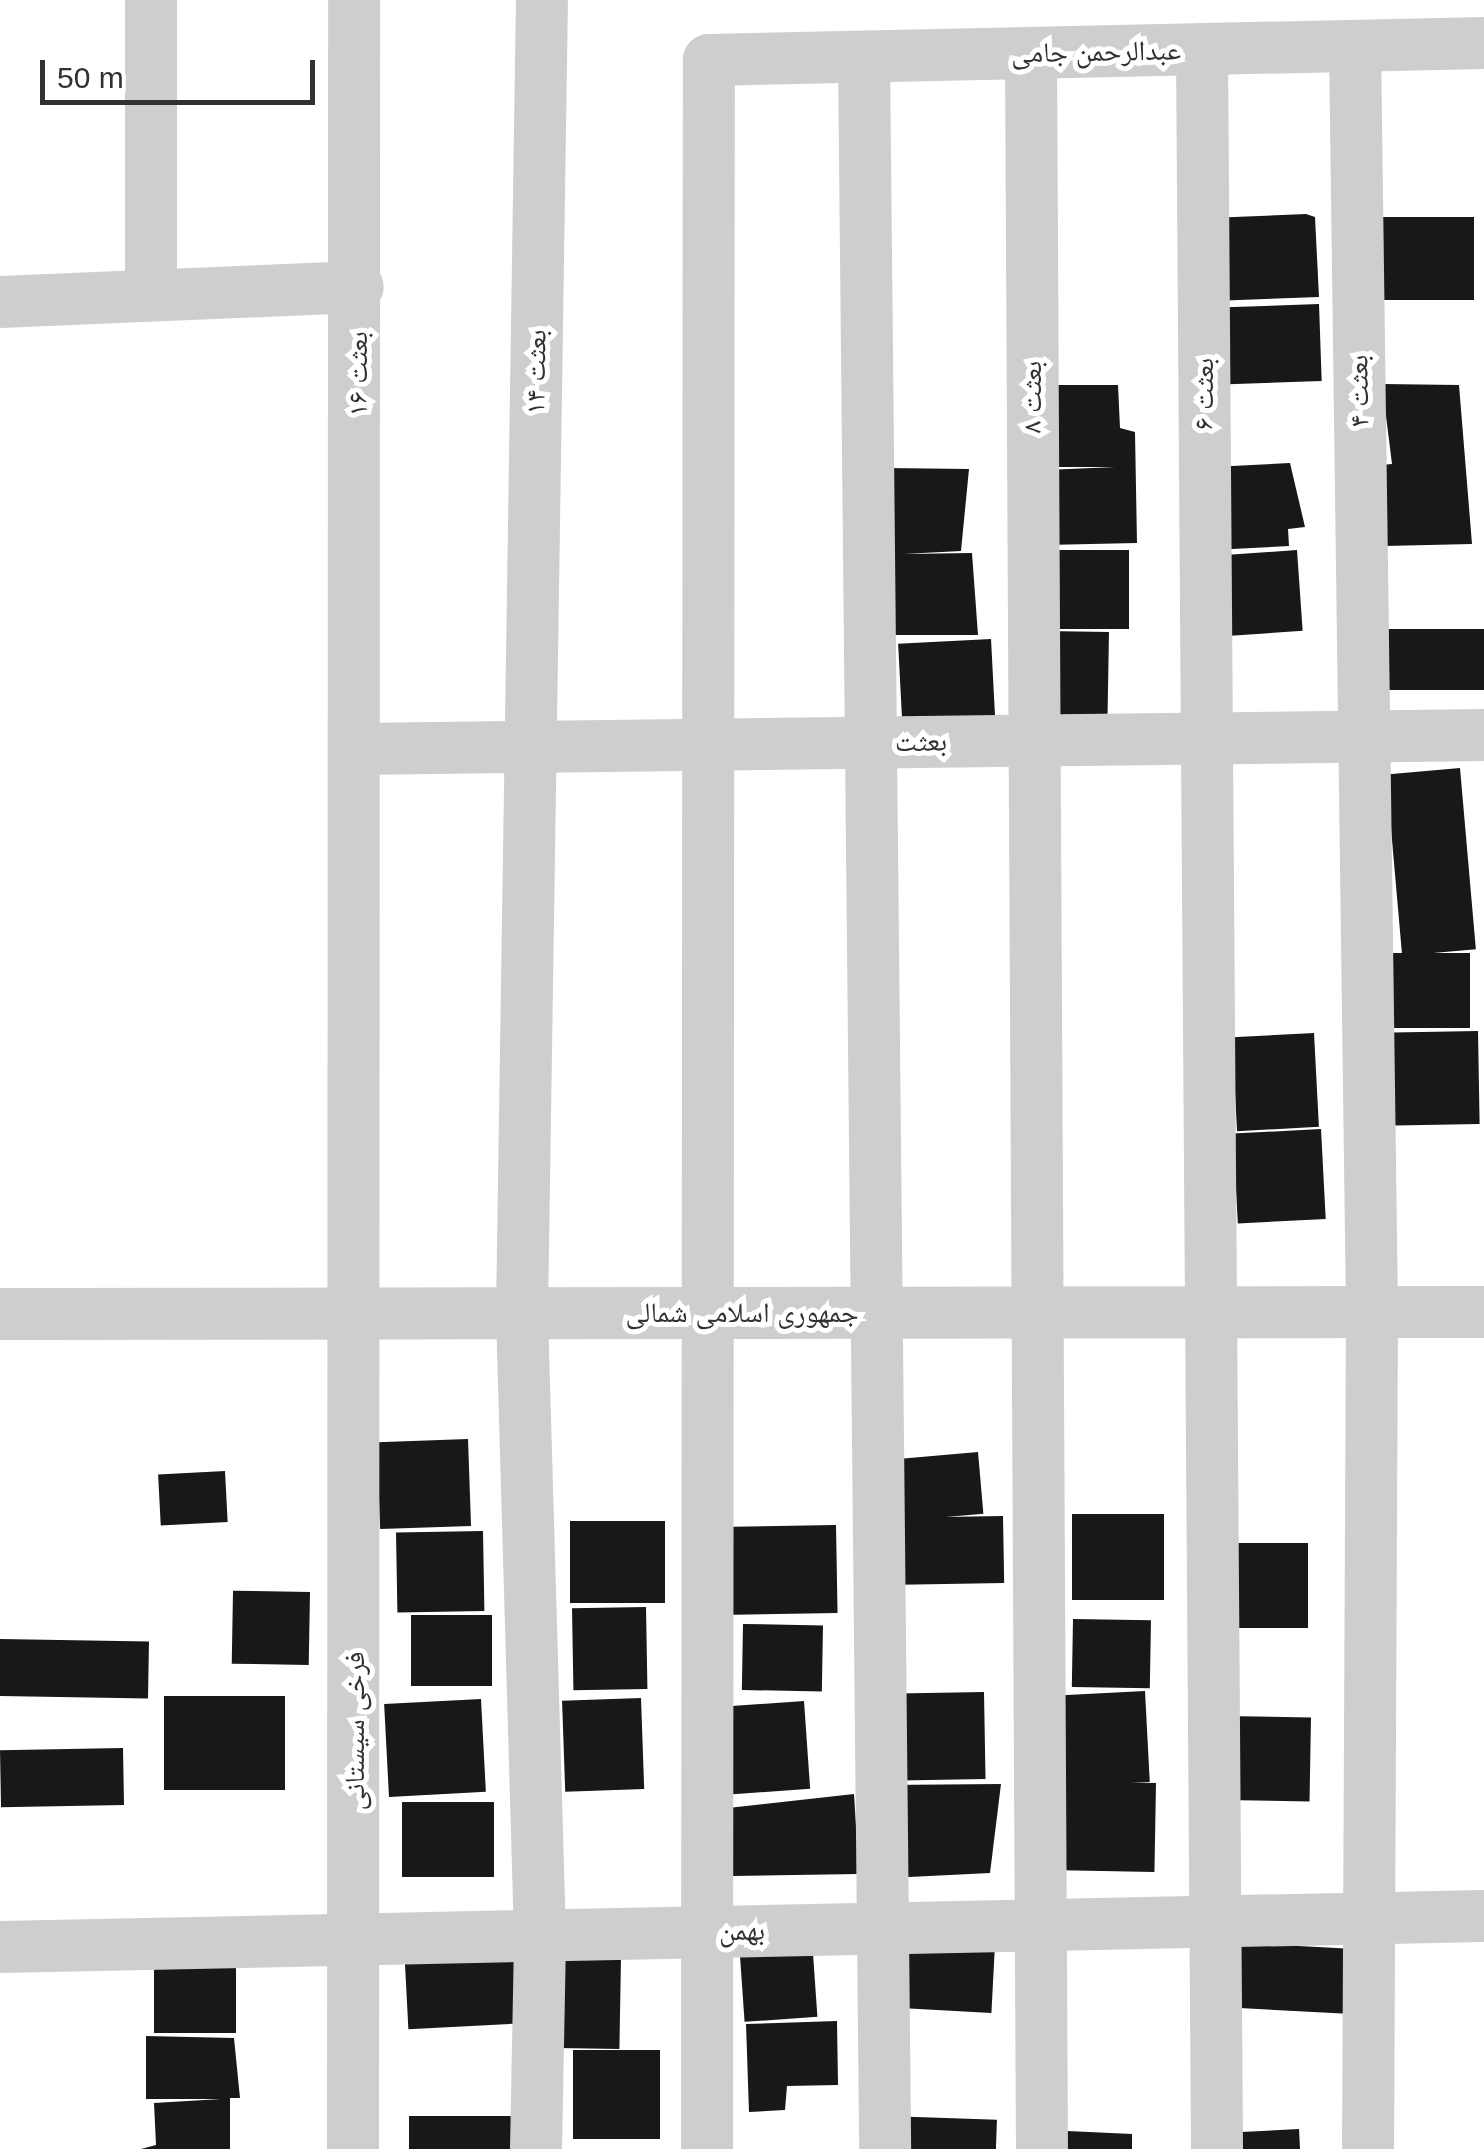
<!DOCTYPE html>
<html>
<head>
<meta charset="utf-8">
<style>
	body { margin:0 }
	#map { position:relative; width:1484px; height:2149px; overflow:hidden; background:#fff; font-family:Arial,"Noto Naskh Arabic",sans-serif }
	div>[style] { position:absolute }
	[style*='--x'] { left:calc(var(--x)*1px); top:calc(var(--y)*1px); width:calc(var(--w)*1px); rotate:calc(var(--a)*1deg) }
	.building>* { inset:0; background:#181818; transform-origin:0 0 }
	.minor>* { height:52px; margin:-26px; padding:0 26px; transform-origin:26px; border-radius:26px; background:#cecece }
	span { translate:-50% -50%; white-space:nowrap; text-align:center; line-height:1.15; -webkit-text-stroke:10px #fff; paint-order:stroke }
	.street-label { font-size:28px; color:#313131 }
	.scale { position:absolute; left:40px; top:60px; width:275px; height:45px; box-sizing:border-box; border:5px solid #313131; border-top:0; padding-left:12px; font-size:30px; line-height:35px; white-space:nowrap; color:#313131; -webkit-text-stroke:8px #fff; paint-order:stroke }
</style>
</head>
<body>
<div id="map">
	<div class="building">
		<div style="clip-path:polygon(1306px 214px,1315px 217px,1319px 297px,1213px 301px,1209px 218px)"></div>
		<div style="left:1381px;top:217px;width:93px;height:83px"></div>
		<div style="left:1319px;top:304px;width:77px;height:101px;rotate:88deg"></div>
		<div style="clip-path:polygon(1382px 384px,1459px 385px,1472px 544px,1384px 546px,1381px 465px,1392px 464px)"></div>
		<div style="clip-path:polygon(1043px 385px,1118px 385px,1120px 428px,1135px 432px,1137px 543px,1045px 545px,1045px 470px,1115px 467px,1043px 467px)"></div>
		<div style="clip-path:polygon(1290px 463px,1305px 527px,1288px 529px,1289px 546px,1212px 550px,1212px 467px)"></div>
		<div style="clip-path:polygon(885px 468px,969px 469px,961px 551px,903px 554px,972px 553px,978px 635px,882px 635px)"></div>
		<div style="left:1050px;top:550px;width:79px;height:79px"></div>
		<div style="left:1297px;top:550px;width:81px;height:83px;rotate:86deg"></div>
		<div style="left:1484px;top:629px;width:61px;height:104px;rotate:90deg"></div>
		<div style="left:1045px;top:631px;width:64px;height:85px;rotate:1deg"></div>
		<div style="left:991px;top:639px;width:81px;height:93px;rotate:87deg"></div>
		<div style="left:1460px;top:768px;width:182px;height:74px;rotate:85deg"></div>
		<div style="left:1470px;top:953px;width:75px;height:77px;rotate:90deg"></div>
		<div style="left:1478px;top:1031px;width:93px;height:85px;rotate:89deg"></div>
		<div style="left:1314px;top:1033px;width:94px;height:82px;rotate:87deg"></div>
		<div style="left:1321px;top:1129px;width:90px;height:88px;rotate:87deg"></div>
		<div style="left:468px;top:1439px;width:87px;height:91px;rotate:88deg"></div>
		<div style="left:978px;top:1452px;width:62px;height:86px;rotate:85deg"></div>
		<div style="left:225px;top:1471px;width:51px;height:67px;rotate:87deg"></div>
		<div style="left:1164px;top:1514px;width:86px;height:92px;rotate:90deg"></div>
		<div style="left:1003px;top:1516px;width:67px;height:104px;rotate:89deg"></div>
		<div style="left:570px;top:1521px;width:95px;height:82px"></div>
		<div style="left:836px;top:1525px;width:88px;height:119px;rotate:89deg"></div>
		<div style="left:483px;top:1531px;width:80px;height:87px;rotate:89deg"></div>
		<div style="left:1221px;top:1543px;width:87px;height:85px"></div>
		<div style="left:310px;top:1592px;width:73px;height:77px;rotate:91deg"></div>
		<div style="left:646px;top:1607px;width:82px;height:74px;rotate:89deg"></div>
		<div style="left:492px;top:1615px;width:71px;height:81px;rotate:90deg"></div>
		<div style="left:1073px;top:1619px;width:78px;height:68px;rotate:1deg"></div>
		<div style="left:743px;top:1624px;width:80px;height:66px;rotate:1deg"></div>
		<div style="left:0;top:1639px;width:149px;height:57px;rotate:1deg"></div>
		<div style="left:1145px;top:1691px;width:91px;height:88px;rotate:87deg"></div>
		<div style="left:984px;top:1692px;width:87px;height:86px;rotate:89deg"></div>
		<div style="left:164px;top:1696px;width:121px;height:94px"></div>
		<div style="left:641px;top:1698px;width:91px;height:79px;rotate:88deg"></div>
		<div style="left:481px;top:1699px;width:93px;height:97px;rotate:87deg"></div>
		<div style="left:804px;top:1701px;width:88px;height:91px;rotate:86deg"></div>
		<div style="left:1223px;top:1716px;width:88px;height:84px;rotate:1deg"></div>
		<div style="left:123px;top:1748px;width:57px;height:123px;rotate:89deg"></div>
		<div style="left:1156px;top:1783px;width:89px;height:93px;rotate:91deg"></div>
		<div style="clip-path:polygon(1001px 1784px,990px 1873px,889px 1878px,886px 1785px)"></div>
		<div style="clip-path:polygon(854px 1794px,859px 1874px,732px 1876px,728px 1808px)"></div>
		<div style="left:402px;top:1802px;width:92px;height:75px"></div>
		<div style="left:526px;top:1923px;width:100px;height:123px;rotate:87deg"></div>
		<div style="left:811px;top:1925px;width:92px;height:73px;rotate:86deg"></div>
		<div style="left:996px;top:1925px;width:88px;height:91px;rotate:93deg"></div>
		<div style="left:1355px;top:1949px;width:65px;height:126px;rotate:93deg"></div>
		<div style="left:559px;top:1957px;width:62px;height:91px;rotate:1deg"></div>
		<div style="left:236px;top:1966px;width:67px;height:82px;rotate:90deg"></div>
		<div style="clip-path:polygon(837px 2021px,838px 2085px,787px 2086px,785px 2110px,749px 2112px,746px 2024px)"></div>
		<div style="clip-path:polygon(146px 2036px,234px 2038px,240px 2098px,230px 2098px,230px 2149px,141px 2149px,156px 2145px,154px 2103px,221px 2099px,146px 2099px)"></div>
		<div style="left:573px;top:2050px;width:87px;height:89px"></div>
		<div style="left:519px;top:2116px;width:33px;height:110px;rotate:90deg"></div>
		<div style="left:887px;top:2116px;width:110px;height:33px;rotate:2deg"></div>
		<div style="left:1299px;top:2129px;width:20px;height:73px;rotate:87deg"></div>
		<div style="clip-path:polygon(1067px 2131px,1132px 2134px,1132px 2149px,1067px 2149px)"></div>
	</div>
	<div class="minor">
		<div style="--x:1355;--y:46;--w:1266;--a:89.23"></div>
		<div style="--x:1372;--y:1312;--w:837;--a:90.27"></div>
		<div style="--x:1202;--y:49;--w:2100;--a:89.59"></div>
		<div style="--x:1031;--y:53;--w:2096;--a:89.7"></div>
		<div style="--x:864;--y:57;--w:2092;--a:89.42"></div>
		<div style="--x:151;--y:295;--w:295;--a:-90"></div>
		<div style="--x:0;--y:302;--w:358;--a:-2.4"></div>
		<div style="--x:358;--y:749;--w:1126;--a:-0.71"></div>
		<div style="--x:0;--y:1314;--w:1484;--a:-0.08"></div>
		<div style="--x:0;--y:1947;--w:1484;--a:-1.2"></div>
		<div style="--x:353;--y:2149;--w:2149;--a:-89.97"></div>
		<div style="--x:536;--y:2149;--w:213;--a:-88.9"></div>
		<div style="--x:540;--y:1936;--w:622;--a:-91.66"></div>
		<div style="--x:522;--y:1314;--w:1314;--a:-89.13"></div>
		<div style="--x:707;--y:2149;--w:2089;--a:-89.95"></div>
		<div style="--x:709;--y:60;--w:775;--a:-1.26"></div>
	</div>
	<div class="street-label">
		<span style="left:1096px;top:52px;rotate:-1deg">عبدالرحمن جامی</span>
		<span style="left:536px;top:372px;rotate:-89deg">بعثت ۱۴</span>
		<span style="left:358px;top:374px;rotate:-90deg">بعثت ۱۶</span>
		<span style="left:1359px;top:391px;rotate:-91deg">بعثت ۴</span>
		<span style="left:1204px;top:394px;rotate:-90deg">بعثت ۶</span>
		<span style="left:1032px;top:397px;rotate:-90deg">بعثت ۸</span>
		<span style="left:921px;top:742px;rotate:-1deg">بعثت</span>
		<span style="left:742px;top:1313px">جمهوری اسلامی شمالی</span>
		<span style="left:355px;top:1731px;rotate:-90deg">فرخی سیستانی</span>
		<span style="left:742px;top:1931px;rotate:-1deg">بهمن</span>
	</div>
	<div class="scale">50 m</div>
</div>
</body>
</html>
